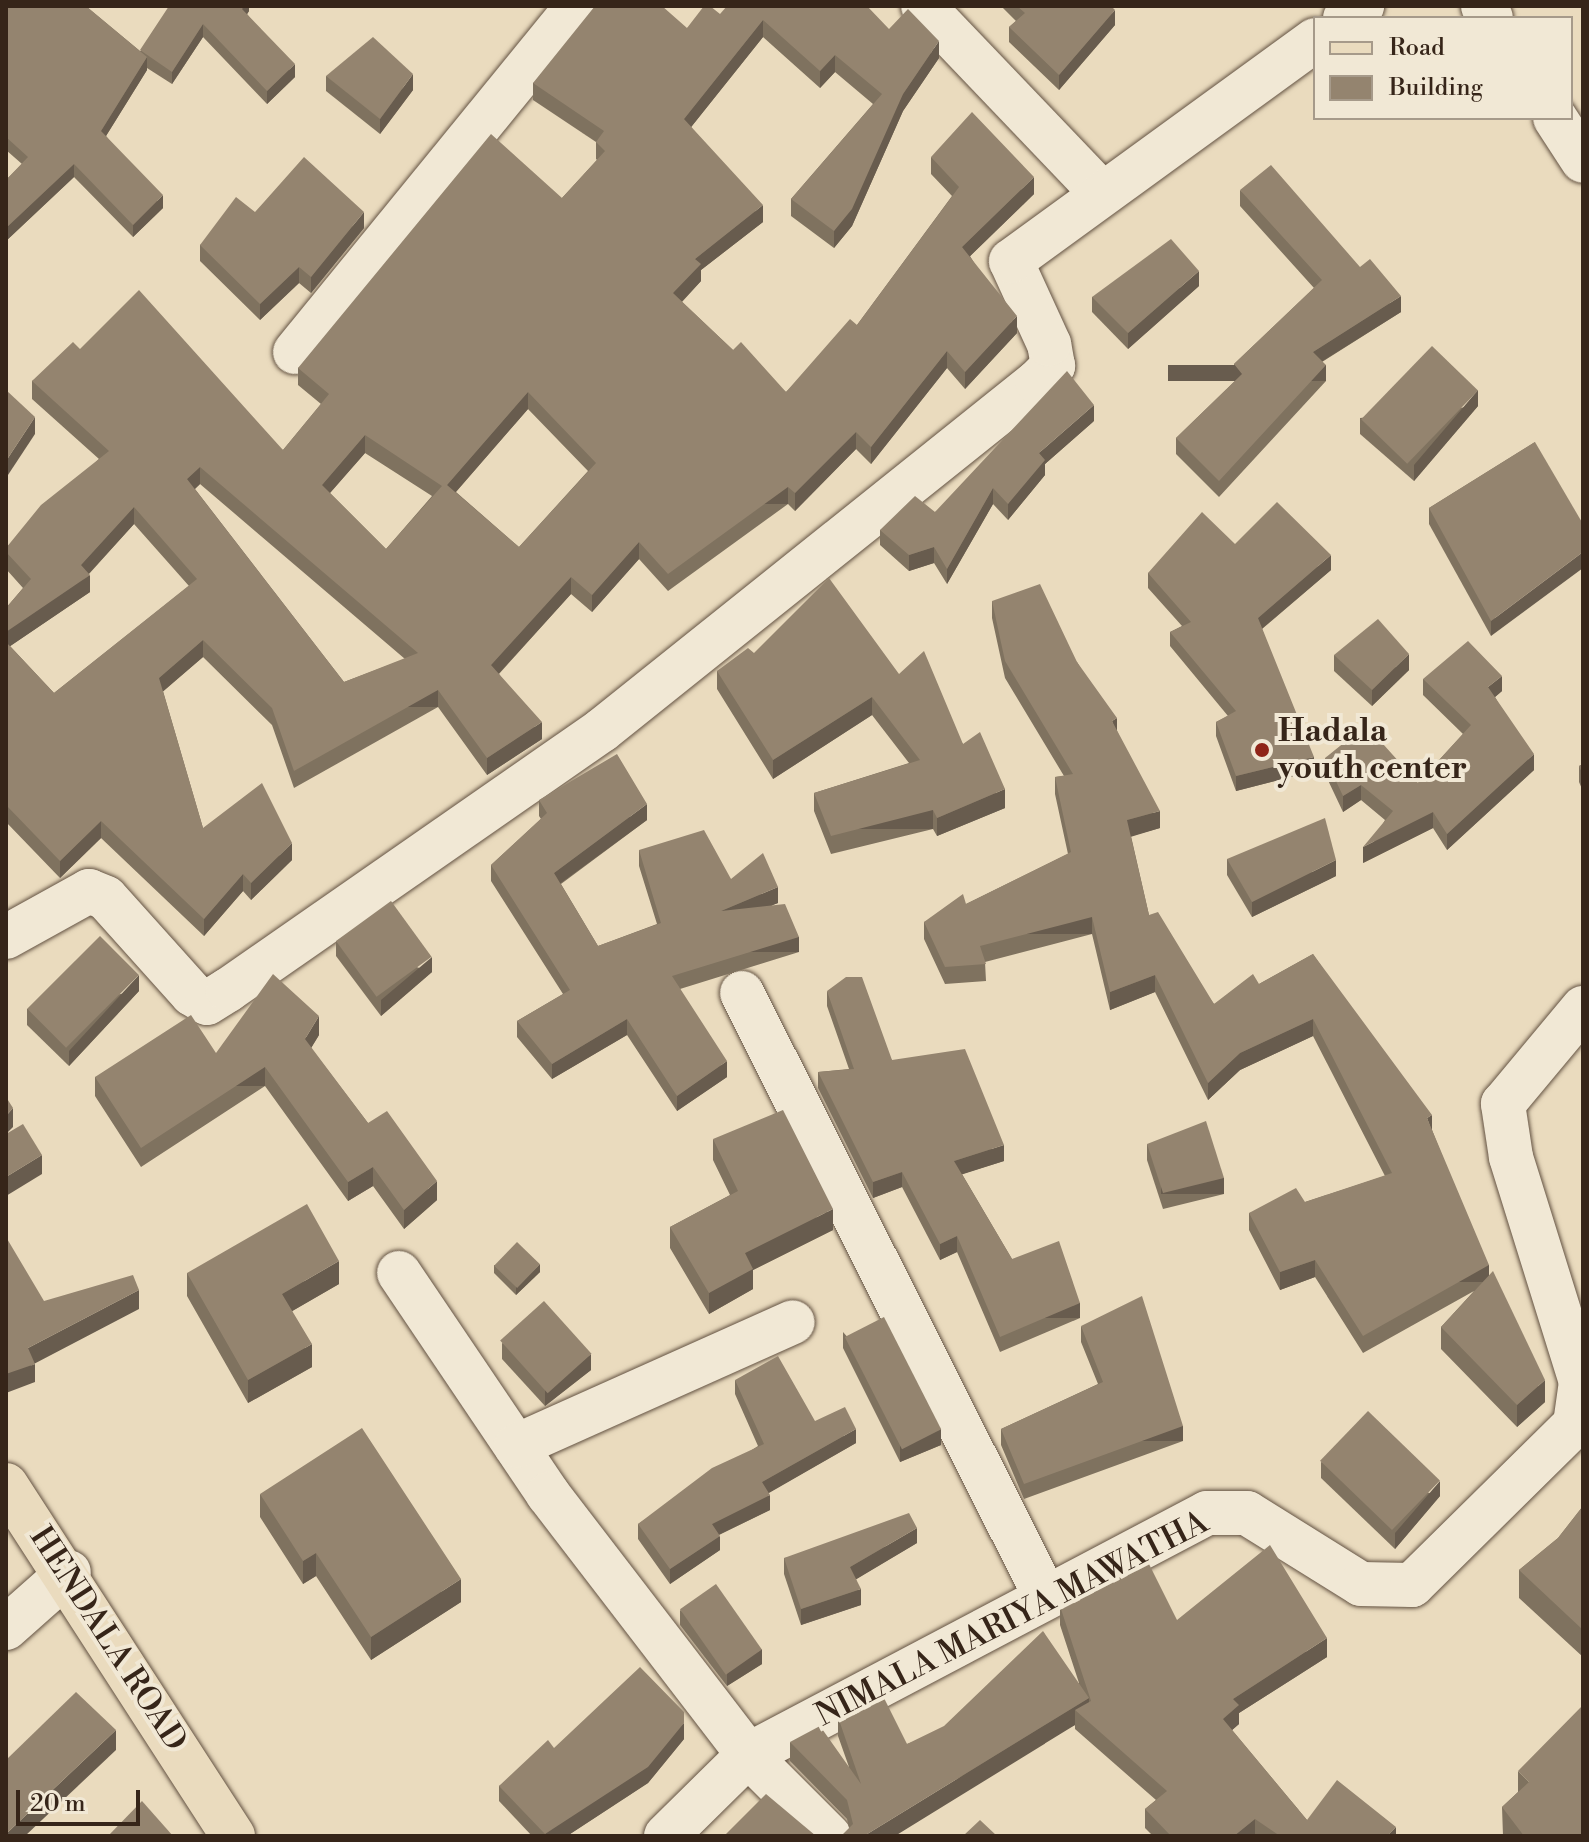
<!DOCTYPE html>
<html>
<head>
<meta charset="utf-8">
<style>
	body { margin:0 }
	#map { position:relative; width:1589px; height:1842px; overflow:hidden; background:#eadbbe; font-family:"Libre Bodoni",serif }
	div>[style] { position:absolute }
	[style*='--x'] { left:calc(var(--x)*1px); top:calc(var(--y)*1px); width:calc(var(--w)*1px); rotate:calc(var(--a)*1deg) }
	.roads { filter:drop-shadow(0 0 2px #635242) drop-shadow(0 0 2px #635242) }
	.street>* { height:44px; margin:-22px; padding:0 22px; transform-origin:22px; border-radius:22px; background:#f1e8d5 }
	.primary>* { height:44px; margin:-22px; padding:0 22px; transform-origin:22px; border-radius:22px; background:#eadbbe }
	.wall>* { inset:0; background:#7f725f }
	.shaded-wall>* { inset:0; background:#685c4e; transform-origin:0 0 }
	.building>* { inset:0; background:#94846f; transform-origin:0 0 }
	.dots>* { width:22px; height:22px; translate:-50% -50%; box-sizing:border-box; border:4px solid #f1e8d5; border-radius:50% }
	span { translate:-50% -50%; white-space:nowrap; text-align:center; line-height:1.15; -webkit-text-stroke:8px #f1e8d5; paint-order:stroke }
	.poi-label { font-size:32px; color:#362519; font-weight:700 }
	.left { translate:0 -50%; text-align:left }
	.street-label { font-size:32px; color:#362519 }
	.frame { position:absolute; inset:0; border:8px solid #362519; pointer-events:none }
	.legend { position:absolute; left:1313px; top:16px; width:260px; height:104px; box-sizing:border-box; background:#f1e8d5; border:2px solid #a69a8a; margin:0; padding:10px 14px; list-style:none; font-size:24px; color:#362519 }
	.legend li { display:flex; align-items:center; gap:16px; height:40px }
	.legend b { width:40px; border:2px solid #a69a8a }
	.scale { position:absolute; left:16px; top:1790px; width:124px; height:36px; box-sizing:border-box; border:4px solid #362519; border-top:0; padding-left:10px; font-size:24px; line-height:28px; white-space:nowrap; color:#362519; -webkit-text-stroke:6px #f1e8d5; paint-order:stroke }
</style>
</head>
<body>
<div id="map">
	<div class="roads">
		<div class="street">
			<div style="--x:923;--y:6;--w:257;--a:46.3"></div>
			<div style="--x:1483;--y:6;--w:14;--a:56"></div>
			<div style="--x:1345;--y:18;--w:21;--a:-35"></div>
			<div style="--x:1555;--y:118;--w:51;--a:56.9"></div>
			<div style="--x:295;--y:352;--w:446;--a:-50.8"></div>
			<div style="--x:6;--y:937;--w:95;--a:-29"></div>
			<div style="--x:89;--y:891;--w:18;--a:22"></div>
			<div style="--x:106;--y:898;--w:129;--a:48.1"></div>
			<div style="--x:192;--y:994;--w:17;--a:31"></div>
			<div style="--x:207;--y:1003;--w:25;--a:-32"></div>
			<div style="--x:228;--y:990;--w:455;--a:-34.8"></div>
			<div style="--x:602;--y:730;--w:557;--a:-38.66"></div>
			<div style="--x:1037;--y:382;--w:23;--a:-45"></div>
			<div style="--x:1053;--y:366;--w:22;--a:-100"></div>
			<div style="--x:1049;--y:344;--w:91;--a:-114.6"></div>
			<div style="--x:1011;--y:261;--w:376;--a:-36"></div>
			<div style="--x:742;--y:993;--w:675;--a:63.32"></div>
			<div style="--x:399;--y:1273;--w:267;--a:56"></div>
			<div style="--x:548;--y:1494;--w:329;--a:52.5"></div>
			<div style="--x:748;--y:1755;--w:115;--a:45"></div>
			<div style="--x:516;--y:1446;--w:303;--a:-24.1"></div>
			<div style="--x:6;--y:1628;--w:84;--a:-41.6"></div>
			<div style="--x:666;--y:1836;--w:115;--a:-44.6"></div>
			<div style="--x:748;--y:1755;--w:519;--a:-27.8"></div>
			<div style="--x:1207;--y:1513;--w:40;--a:0"></div>
			<div style="--x:1247;--y:1513;--w:134;--a:31.9"></div>
			<div style="--x:1361;--y:1584;--w:51;--a:1.1"></div>
			<div style="--x:1412;--y:1585;--w:229;--a:-44.6"></div>
			<div style="--x:1575;--y:1424;--w:42;--a:-81.9"></div>
			<div style="--x:1581;--y:1382;--w:236;--a:-107.3"></div>
			<div style="--x:1511;--y:1157;--w:54;--a:-98.6"></div>
			<div style="--x:1503;--y:1104;--w:125;--a:-50.2"></div>
		</div>
		<div class="primary">
			<div style="--x:6;--y:1485;--w:418;--a:57.1"></div>
		</div>
	</div>
	<div class="wall">
		<div style="clip-path:polygon(6px 6px,88px 8px,140px 51px,244px 6px,249px 6px,249px 11px,247px 14px,295px 77px,267px 104px,203px 37px,172px 84px,147px 68px,147px 70px,106px 136px,163px 208px,133px 237px,74px 177px,6px 241px,6px 180px,22px 164px,6px 150px)"></div>
		<div style="clip-path:polygon(1001px 6px,1111px 6px,1115px 25px,1059px 90px,1009px 42px,1009px 27px,1016px 21px)"></div>
		<div style="clip-path:polygon(evenodd,720px 14px,889px 29px,939px 58px,903px 111px,852px 226px,834px 248px,791px 216px,791px 199px,873px 104px,835px 72px,820px 88px,763px 37px,691px 127px,763px 222px,701px 270px,701px 281px,682px 302px,733px 350px,786px 392px,857px 325px,952px 196px,931px 174px,931px 157px,1034px 194px,970px 256px,1017px 333px,965px 389px,947px 368px,871px 464px,856px 449px,795px 511px,788px 504px,668px 591px,639px 559px,592px 612px,571px 594px,499px 674px,542px 739px,487px 775px,438px 707px,294px 788px,272px 725px,203px 657px,163px 691px,203px 828px,292px 860px,251px 900px,243px 891px,204px 936px,101px 838px,60px 878px,6px 822px,6px 608px,23px 588px,6px 569px,6px 548px,99px 459px,32px 399px,32px 381px,80px 349px,283px 450px,321px 404px,298px 385px,298px 368px,562px 198px,597px 160px,596px 159px,596px 142px,533px 100px,533px 83px,687px 28px,720px 14px,528px 409px,588px 471px,519px 547px,456px 492px,528px 409px,720px 14px,365px 453px,432px 496px,386px 549px,330px 493px,365px 453px,720px 14px,200px 484px,405px 659px,344px 682px,195px 489px,200px 484px,720px 14px,134px 524px,189px 586px,54px 693px,10px 646px,90px 592px,89px 574px,134px 524px)"></div>
		<div style="clip-path:polygon(326px 76px,413px 90px,380px 134px,326px 91px)"></div>
		<div style="clip-path:polygon(1240px 190px,1401px 312px,1322px 362px,1326px 381px,1219px 497px,1176px 454px,1176px 438px,1235px 381px,1234px 379px,1234px 364px,1314px 288px,1240px 206px)"></div>
		<div style="clip-path:polygon(255px 212px,364px 228px,311px 293px,299px 283px,260px 320px,200px 261px,200px 245px)"></div>
		<div style="clip-path:polygon(1199px 286px,1128px 349px,1092px 312px,1092px 297px)"></div>
		<div style="clip-path:polygon(1478px 406px,1414px 481px,1360px 434px,1360px 418px)"></div>
		<div style="clip-path:polygon(1094px 421px,1045px 464px,1045px 475px,1008px 520px,993px 504px,947px 584px,934px 563px,909px 571px,880px 545px,880px 530px,935px 512px)"></div>
		<div style="clip-path:polygon(1535px 442px,1491px 636px,1429px 524px,1429px 508px)"></div>
		<div style="clip-path:polygon(1235px 544px,1331px 570px,1262px 629px,1314px 771px,1236px 791px,1216px 736px,1216px 722px,1228px 716px,1170px 646px,1170px 632px,1182px 626px,1148px 588px,1148px 573px)"></div>
		<div style="clip-path:polygon(992px 601px,1077px 662px,1117px 731px,1160px 828px,1131px 836px,1149px 915px,1214px 1004px,1259px 984px,1313px 954px,1432px 1130px,1489px 1275px,1545px 1402px,1517px 1427px,1441px 1349px,1441px 1327px,1474px 1291px,1363px 1353px,1315px 1277px,1280px 1290px,1249px 1230px,1249px 1213px,1305px 1202px,1385px 1176px,1313px 1036px,1240px 1070px,1208px 1100px,1155px 992px,1110px 1010px,1092px 934px,985px 962px,986px 981px,945px 984px,924px 939px,924px 922px,966px 904px,1068px 854px,1055px 794px,1055px 777px,1064px 776px,1005px 678px,992px 618px)"></div>
		<div style="clip-path:polygon(754px 653px,899px 674px,963px 744px,1005px 808px,937px 836px,933px 829px,831px 854px,814px 811px,814px 793px,909px 763px,872px 715px,773px 779px,717px 689px,717px 671px)"></div>
		<div style="clip-path:polygon(1334px 655px,1409px 670px,1372px 706px,1334px 671px)"></div>
		<div style="clip-path:polygon(1423px 679px,1502px 691px,1495px 697px,1534px 770px,1447px 850px,1433px 828px,1363px 863px,1385px 820px,1361px 800px,1343px 812px,1325px 774px,1325px 758px,1418px 783px,1463px 734px,1423px 695px)"></div>
		<div style="clip-path:polygon(1583px 764px,1583px 791px,1579px 782px,1579px 766px)"></div>
		<div style="clip-path:polygon(539px 800px,647px 820px,561px 884px,598px 946px,657px 924px,639px 866px,639px 850px,731px 879px,778px 903px,772px 905px,799px 952px,680px 989px,727px 1077px,677px 1111px,627px 1035px,552px 1079px,517px 1037px,517px 1021px,563px 994px,491px 881px,491px 865px,541px 819px,539px 816px)"></div>
		<div style="clip-path:polygon(1227px 859px,1336px 876px,1252px 917px,1227px 875px)"></div>
		<div style="clip-path:polygon(336px 941px,432px 972px,381px 1016px,336px 956px)"></div>
		<div style="clip-path:polygon(139px 991px,69px 1066px,27px 1025px,27px 1009px)"></div>
		<div style="clip-path:polygon(827px 991px,892px 1060px,1004px 1161px,962px 1174px,1012px 1259px,1080px 1318px,1000px 1352px,957px 1252px,940px 1260px,902px 1187px,873px 1198px,818px 1088px,818px 1072px,849px 1069px,827px 1006px)"></div>
		<div style="clip-path:polygon(319px 1035px,311px 1048px,368px 1123px,437px 1200px,404px 1229px,373px 1186px,348px 1201px,265px 1086px,141px 1167px,95px 1096px,95px 1077px)"></div>
		<div style="clip-path:polygon(713px 1139px,833px 1230px,753px 1270px,753px 1289px,709px 1314px,670px 1248px,670px 1227px,730px 1195px,713px 1160px)"></div>
		<div style="clip-path:polygon(1147px 1144px,1224px 1194px,1163px 1209px,1147px 1160px)"></div>
		<div style="clip-path:polygon(494px 1265px,540px 1272px,516px 1295px,494px 1273px)"></div>
		<div style="clip-path:polygon(187px 1273px,339px 1284px,292px 1311px,312px 1367px,248px 1403px,187px 1296px)"></div>
		<div style="clip-path:polygon(1081px 1326px,1183px 1441px,1024px 1499px,1001px 1445px,1001px 1429px,1098px 1384px,1081px 1342px)"></div>
		<div style="clip-path:polygon(843px 1332px,941px 1445px,900px 1462px,843px 1348px)"></div>
		<div style="clip-path:polygon(502px 1343px,591px 1370px,545px 1406px,502px 1359px)"></div>
		<div style="clip-path:polygon(735px 1380px,856px 1443px,768px 1493px,770px 1510px,719px 1535px,720px 1550px,670px 1584px,638px 1539px,638px 1524px,758px 1446px,735px 1394px)"></div>
		<div style="clip-path:polygon(1321px 1462px,1440px 1496px,1395px 1549px,1321px 1478px)"></div>
		<div style="clip-path:polygon(260px 1494px,461px 1602px,371px 1660px,316px 1576px,303px 1584px,260px 1517px)"></div>
		<div style="clip-path:polygon(1583px 1506px,1583px 1657px,1519px 1598px,1519px 1570px,1558px 1538px)"></div>
		<div style="clip-path:polygon(917px 1543px,856px 1579px,861px 1605px,801px 1625px,784px 1574px,784px 1558px)"></div>
		<div style="clip-path:polygon(1060px 1606px,1177px 1620px,1327px 1657px,1239px 1713px,1239px 1724px,1232px 1730px,1307px 1820px,1396px 1836px,1153px 1836px,1145px 1828px,1145px 1809px,1156px 1800px,1075px 1729px,1075px 1725px,849px 1828px,847px 1819px,790px 1761px,790px 1742px,849px 1767px,838px 1736px,838px 1717px,907px 1744px,1079px 1683px,1060px 1625px)"></div>
		<div style="clip-path:polygon(680px 1610px,762px 1664px,727px 1686px,680px 1625px)"></div>
		<div style="clip-path:polygon(684px 1739px,648px 1783px,567px 1836px,532px 1836px,499px 1801px,499px 1786px,554px 1748px)"></div>
		<div style="clip-path:polygon(1518px 1771px,1583px 1836px,1503px 1836px,1502px 1807px,1518px 1792px)"></div>
	</div>
	<div class="shaded-wall">
		<div style="clip-path:polygon(244px 6px,249px 6px,249px 11px,242px 22px,242px 9px)"></div>
		<div style="clip-path:polygon(1115px 10px,1115px 25px,1059px 90px,1059px 75px)"></div>
		<div style="clip-path:polygon(763px 20px,763px 37px,684px 136px,684px 119px)"></div>
		<div style="clip-path:polygon(203px 24px,203px 37px,172px 84px,172px 72px)"></div>
		<div style="clip-path:polygon(939px 41px,939px 58px,903px 111px,852px 226px,834px 248px,834px 231px,903px 94px)"></div>
		<div style="clip-path:polygon(835px 55px,835px 72px,820px 88px,820px 71px)"></div>
		<div style="clip-path:polygon(147px 57px,147px 70px,101px 144px,101px 131px)"></div>
		<div style="clip-path:polygon(295px 64px,295px 77px,267px 104px,267px 91px)"></div>
		<div style="clip-path:polygon(413px 74px,413px 90px,380px 134px,380px 119px)"></div>
		<div style="clip-path:polygon(74px 164px,74px 177px,6px 241px,6px 228px)"></div>
		<div style="clip-path:polygon(1034px 177px,1034px 194px,962px 264px,962px 247px)"></div>
		<div style="clip-path:polygon(163px 195px,163px 208px,133px 237px,133px 225px)"></div>
		<div style="clip-path:polygon(763px 205px,763px 222px,701px 270px,701px 281px,673px 311px,673px 293px,695px 259px)"></div>
		<div style="clip-path:polygon(364px 212px,364px 228px,311px 293px,311px 277px)"></div>
		<div style="clip-path:polygon(299px 267px,299px 283px,260px 320px,260px 304px)"></div>
		<div style="clip-path:polygon(1199px 271px,1199px 286px,1128px 349px,1128px 333px)"></div>
		<div style="clip-path:polygon(1401px 296px,1401px 312px,1313px 367px,1313px 352px)"></div>
		<div style="clip-path:polygon(1017px 316px,1017px 333px,965px 389px,965px 372px)"></div>
		<div style="clip-path:polygon(947px 351px,947px 368px,871px 464px,871px 447px)"></div>
		<div style="left:1326px;top:365px;width:16px;height:158px;rotate:90deg"></div>
		<div style="clip-path:polygon(1478px 390px,1478px 406px,1414px 481px,1414px 465px)"></div>
		<div style="clip-path:polygon(528px 392px,528px 409px,447px 502px,447px 485px)"></div>
		<div style="clip-path:polygon(1094px 405px,1094px 421px,1045px 464px,1045px 475px,1008px 520px,1008px 504px,1039px 453px)"></div>
		<div style="clip-path:polygon(35px 417px,35px 434px,6px 478px,6px 461px)"></div>
		<div style="clip-path:polygon(856px 432px,856px 449px,795px 511px,795px 493px)"></div>
		<div style="clip-path:polygon(365px 435px,365px 453px,322px 502px,322px 485px)"></div>
		<div style="clip-path:polygon(200px 467px,200px 484px,187px 496px,187px 479px)"></div>
		<div style="left:788px;top:487px;width:17px;height:148px;rotate:90deg"></div>
		<div style="clip-path:polygon(993px 488px,993px 504px,947px 584px,947px 569px)"></div>
		<div style="clip-path:polygon(134px 507px,134px 524px,83px 580px,90px 575px,90px 592px,6px 649px,6px 632px,81px 565px)"></div>
		<div style="clip-path:polygon(639px 542px,639px 559px,592px 612px,592px 595px)"></div>
		<div style="clip-path:polygon(934px 547px,934px 563px,909px 571px,909px 555px)"></div>
		<div style="clip-path:polygon(1583px 552px,1583px 568px,1491px 636px,1491px 621px)"></div>
		<div style="clip-path:polygon(1331px 555px,1331px 570px,1258px 632px,1258px 618px)"></div>
		<div style="clip-path:polygon(571px 577px,571px 594px,491px 682px,491px 665px)"></div>
		<div style="clip-path:polygon(203px 640px,203px 657px,159px 695px,159px 678px)"></div>
		<div style="clip-path:polygon(1409px 654px,1409px 670px,1372px 706px,1372px 690px)"></div>
		<div style="clip-path:polygon(1502px 676px,1502px 691px,1488px 703px,1488px 687px)"></div>
		<div style="left:438px;top:690px;width:17px;height:165px;rotate:90deg"></div>
		<div style="clip-path:polygon(872px 697px,872px 715px,773px 779px,773px 760px)"></div>
		<div style="clip-path:polygon(1117px 718px,1117px 735px,1112px 721px)"></div>
		<div style="clip-path:polygon(542px 722px,542px 739px,487px 775px,487px 758px)"></div>
		<div style="clip-path:polygon(1534px 754px,1534px 770px,1447px 850px,1447px 834px)"></div>
		<div style="clip-path:polygon(1314px 757px,1314px 771px,1236px 791px,1236px 776px)"></div>
		<div style="clip-path:polygon(1361px 785px,1361px 800px,1343px 812px,1343px 796px)"></div>
		<div style="clip-path:polygon(1005px 789px,1005px 808px,937px 836px,937px 818px)"></div>
		<div style="clip-path:polygon(647px 804px,647px 820px,554px 888px,554px 873px)"></div>
		<div style="left:933px;top:810px;width:19px;height:105px;rotate:90deg"></div>
		<div style="clip-path:polygon(1160px 811px,1160px 828px,1127px 838px,1127px 820px)"></div>
		<div style="clip-path:polygon(1433px 812px,1433px 828px,1363px 863px,1363px 847px)"></div>
		<div style="clip-path:polygon(101px 821px,101px 838px,60px 878px,60px 861px)"></div>
		<div style="clip-path:polygon(292px 843px,292px 860px,251px 900px,251px 883px)"></div>
		<div style="clip-path:polygon(1336px 860px,1336px 876px,1252px 917px,1252px 902px)"></div>
		<div style="clip-path:polygon(243px 874px,243px 891px,204px 936px,204px 919px)"></div>
		<div style="clip-path:polygon(778px 887px,778px 903px,721px 926px,721px 911px)"></div>
		<div style="left:1092px;top:917px;width:17px;height:116px;rotate:90deg"></div>
		<div style="left:799px;top:937px;width:15px;height:133px;rotate:90deg"></div>
		<div style="clip-path:polygon(432px 957px,432px 972px,381px 1016px,381px 1000px)"></div>
		<div style="clip-path:polygon(139px 975px,139px 991px,69px 1066px,69px 1051px)"></div>
		<div style="clip-path:polygon(1155px 975px,1155px 992px,1110px 1010px,1110px 992px)"></div>
		<div style="clip-path:polygon(319px 1016px,319px 1035px,305px 1058px,305px 1039px)"></div>
		<div style="clip-path:polygon(627px 1019px,627px 1035px,552px 1079px,552px 1064px)"></div>
		<div style="clip-path:polygon(1313px 1019px,1313px 1036px,1240px 1070px,1208px 1100px,1208px 1083px,1240px 1053px)"></div>
		<div style="clip-path:polygon(727px 1061px,727px 1077px,677px 1111px,677px 1096px)"></div>
		<div style="left:265px;top:1067px;width:19px;height:148px;rotate:90deg"></div>
		<div style="clip-path:polygon(13px 1108px,13px 1127px,6px 1134px,6px 1116px)"></div>
		<div style="clip-path:polygon(1432px 1115px,1432px 1132px,1427px 1118px)"></div>
		<div style="clip-path:polygon(1004px 1145px,1004px 1161px,954px 1177px,954px 1161px)"></div>
		<div style="clip-path:polygon(42px 1155px,42px 1174px,6px 1196px,6px 1177px)"></div>
		<div style="clip-path:polygon(373px 1167px,373px 1186px,348px 1201px,348px 1182px)"></div>
		<div style="clip-path:polygon(902px 1172px,902px 1187px,873px 1198px,873px 1182px)"></div>
		<div style="left:1224px;top:1178px;width:16px;height:63px;rotate:90deg"></div>
		<div style="clip-path:polygon(437px 1181px,437px 1200px,404px 1229px,404px 1210px)"></div>
		<div style="clip-path:polygon(833px 1209px,833px 1230px,753px 1270px,753px 1289px,709px 1314px,709px 1293px,745px 1253px)"></div>
		<div style="clip-path:polygon(957px 1236px,957px 1252px,940px 1260px,940px 1244px)"></div>
		<div style="clip-path:polygon(1315px 1260px,1315px 1277px,1280px 1290px,1280px 1272px)"></div>
		<div style="clip-path:polygon(339px 1261px,339px 1284px,282px 1317px,282px 1294px)"></div>
		<div style="clip-path:polygon(540px 1264px,540px 1272px,516px 1295px,516px 1287px)"></div>
		<div style="left:1489px;top:1265px;width:17px;height:145px;rotate:90deg"></div>
		<div style="clip-path:polygon(139px 1290px,139px 1309px,30px 1366px,35px 1364px,35px 1382px,6px 1393px,6px 1374px,28px 1348px)"></div>
		<div style="left:1080px;top:1303px;width:15px;height:87px;rotate:90deg"></div>
		<div style="clip-path:polygon(312px 1344px,312px 1367px,248px 1403px,248px 1380px)"></div>
		<div style="clip-path:polygon(591px 1354px,591px 1370px,545px 1406px,545px 1390px)"></div>
		<div style="clip-path:polygon(1545px 1380px,1545px 1402px,1517px 1427px,1517px 1405px)"></div>
		<div style="left:1183px;top:1426px;width:15px;height:169px;rotate:90deg"></div>
		<div style="clip-path:polygon(856px 1429px,856px 1443px,762px 1497px,762px 1482px)"></div>
		<div style="clip-path:polygon(941px 1429px,941px 1445px,900px 1462px,900px 1446px)"></div>
		<div style="clip-path:polygon(1440px 1481px,1440px 1496px,1395px 1549px,1395px 1533px)"></div>
		<div style="clip-path:polygon(770px 1495px,770px 1510px,712px 1538px,712px 1524px)"></div>
		<div style="clip-path:polygon(917px 1528px,917px 1543px,850px 1583px,850px 1567px)"></div>
		<div style="clip-path:polygon(720px 1536px,720px 1550px,670px 1584px,670px 1569px)"></div>
		<div style="clip-path:polygon(316px 1553px,316px 1576px,303px 1584px,303px 1561px)"></div>
		<div style="clip-path:polygon(461px 1579px,461px 1602px,371px 1660px,371px 1637px)"></div>
		<div style="clip-path:polygon(861px 1589px,861px 1605px,801px 1625px,801px 1609px)"></div>
		<div style="clip-path:polygon(1327px 1638px,1327px 1657px,1239px 1713px,1239px 1724px,1223px 1738px,1223px 1719px,1233px 1699px)"></div>
		<div style="clip-path:polygon(762px 1649px,762px 1664px,727px 1686px,727px 1670px)"></div>
		<div style="clip-path:polygon(1089px 1698px,1089px 1717px,1075px 1710px,1075px 1725px,895px 1836px,864px 1836px)"></div>
		<div style="clip-path:polygon(684px 1723px,684px 1739px,648px 1783px,567px 1836px,545px 1836px,545px 1834px)"></div>
		<div style="clip-path:polygon(116px 1730px,116px 1750px,25px 1836px,6px 1836px,6px 1834px)"></div>
		<div style="clip-path:polygon(1255px 1819px,1255px 1836px,1234px 1836px)"></div>
		<div style="clip-path:polygon(1396px 1827px,1396px 1836px,1387px 1836px)"></div>
	</div>
	<div class="building">
		<div style="clip-path:polygon(6px 6px,86px 6px,147px 57px,101px 131px,163px 195px,133px 225px,74px 164px,6px 228px,6px 180px,28px 157px,6px 137px)"></div>
		<div style="clip-path:polygon(169px 6px,244px 6px,242px 9px,295px 64px,267px 91px,203px 24px,172px 72px,140px 50px)"></div>
		<div style="clip-path:polygon(evenodd,595px 6px,662px 6px,687px 28px,704px 6px,710px 6px,720px 14px,727px 6px,867px 6px,889px 29px,908px 9px,939px 41px,903px 94px,852px 209px,834px 231px,791px 199px,882px 94px,835px 55px,820px 71px,763px 20px,684px 119px,763px 205px,695px 259px,701px 264px,673px 293px,733px 350px,741px 342px,786px 392px,850px 319px,857px 325px,959px 187px,931px 157px,972px 112px,1034px 177px,962px 247px,1017px 316px,965px 372px,947px 351px,871px 447px,856px 432px,795px 493px,788px 487px,668px 574px,639px 542px,592px 595px,571px 577px,491px 665px,542px 722px,487px 758px,438px 690px,294px 771px,272px 708px,203px 640px,159px 678px,203px 828px,262px 783px,292px 843px,251px 883px,243px 874px,204px 919px,101px 821px,60px 861px,6px 805px,6px 748px,8px 745px,6px 743px,6px 642px,54px 693px,197px 579px,134px 507px,81px 565px,90px 575px,6px 632px,6px 608px,31px 579px,6px 552px,6px 548px,41px 505px,109px 451px,32px 381px,73px 342px,80px 349px,139px 290px,283px 450px,329px 394px,298px 368px,491px 134px,562px 198px,605px 151px,596px 142px,604px 131px,533px 83px,595px 6px,528px 392px,596px 463px,519px 547px,447px 485px,528px 392px,595px 6px,365px 435px,442px 486px,386px 549px,322px 485px,365px 435px,595px 6px,200px 467px,418px 653px,344px 682px,187px 479px,200px 467px)"></div>
		<div style="clip-path:polygon(1017px 6px,1111px 6px,1115px 10px,1059px 75px,1009px 27px,1025px 13px)"></div>
		<div style="clip-path:polygon(373px 37px,413px 74px,380px 119px,326px 76px)"></div>
		<div style="clip-path:polygon(304px 157px,364px 212px,311px 277px,299px 267px,260px 304px,200px 245px,236px 197px,255px 212px)"></div>
		<div style="clip-path:polygon(1271px 165px,1360px 267px,1370px 259px,1401px 296px,1313px 352px,1326px 365px,1219px 481px,1176px 438px,1242px 374px,1234px 364px,1322px 280px,1240px 190px)"></div>
		<div style="clip-path:polygon(1171px 239px,1199px 271px,1128px 333px,1092px 297px)"></div>
		<div style="left:1432px;top:346px;width:64px;height:102px;rotate:44deg"></div>
		<div style="clip-path:polygon(1067px 371px,1094px 405px,1039px 453px,1045px 460px,1008px 504px,993px 488px,947px 569px,934px 547px,909px 555px,880px 530px,915px 496px,935px 512px)"></div>
		<div style="clip-path:polygon(6px 390px,35px 417px,6px 461px)"></div>
		<div style="clip-path:polygon(1535px 442px,1583px 524px,1583px 552px,1491px 621px,1429px 508px)"></div>
		<div style="clip-path:polygon(1277px 502px,1331px 555px,1258px 618px,1314px 757px,1236px 776px,1216px 722px,1236px 711px,1170px 632px,1191px 622px,1148px 573px,1202px 512px,1235px 544px)"></div>
		<div style="clip-path:polygon(829px 578px,899px 674px,924px 651px,963px 744px,980px 732px,1005px 789px,937px 818px,933px 810px,831px 836px,814px 793px,920px 760px,872px 697px,773px 760px,717px 671px,748px 648px,754px 653px)"></div>
		<div style="clip-path:polygon(1040px 584px,1077px 662px,1117px 718px,1112px 721px,1160px 811px,1127px 820px,1149px 915px,1158px 912px,1214px 1004px,1253px 974px,1259px 984px,1313px 954px,1432px 1115px,1427px 1118px,1489px 1265px,1363px 1336px,1315px 1260px,1280px 1272px,1249px 1213px,1296px 1188px,1305px 1202px,1392px 1173px,1313px 1019px,1240px 1053px,1208px 1083px,1155px 975px,1110px 992px,1092px 917px,980px 946px,986px 964px,945px 967px,924px 922px,963px 894px,966px 904px,1071px 852px,1055px 777px,1073px 774px,1005px 661px,992px 601px)"></div>
		<div style="clip-path:polygon(1378px 619px,1409px 654px,1372px 690px,1334px 655px)"></div>
		<div style="clip-path:polygon(1468px 641px,1502px 676px,1488px 687px,1534px 754px,1447px 834px,1433px 812px,1363px 847px,1393px 811px,1361px 785px,1343px 796px,1325px 758px,1366px 725px,1418px 783px,1471px 725px,1423px 679px)"></div>
		<div style="clip-path:polygon(617px 754px,647px 804px,554px 873px,598px 946px,661px 923px,639px 850px,704px 830px,731px 879px,763px 853px,778px 887px,721px 911px,785px 904px,799px 937px,672px 976px,727px 1061px,677px 1096px,627px 1019px,552px 1064px,517px 1021px,570px 990px,491px 865px,547px 813px,539px 800px)"></div>
		<div style="clip-path:polygon(1583px 764px,1583px 775px,1579px 766px)"></div>
		<div style="clip-path:polygon(1325px 818px,1336px 860px,1252px 902px,1227px 859px)"></div>
		<div style="left:391px;top:901px;width:69px;height:68px;rotate:54deg"></div>
		<div style="left:100px;top:936px;width:55px;height:103px;rotate:45deg"></div>
		<div style="clip-path:polygon(273px 974px,319px 1016px,305px 1039px,368px 1123px,387px 1111px,437px 1181px,404px 1210px,373px 1167px,348px 1182px,265px 1067px,141px 1148px,95px 1077px,191px 1015px,216px 1053px)"></div>
		<div style="clip-path:polygon(846px 977px,862px 977px,892px 1060px,965px 1049px,1004px 1145px,954px 1161px,1012px 1259px,1059px 1241px,1080px 1303px,1000px 1337px,957px 1236px,940px 1244px,902px 1172px,873px 1182px,818px 1072px,854px 1069px,827px 991px)"></div>
		<div style="clip-path:polygon(6px 1097px,13px 1108px,6px 1116px)"></div>
		<div style="clip-path:polygon(783px 1110px,833px 1209px,745px 1253px,753px 1269px,709px 1293px,670px 1227px,738px 1191px,713px 1139px)"></div>
		<div style="clip-path:polygon(1206px 1121px,1224px 1178px,1163px 1193px,1147px 1144px)"></div>
		<div style="clip-path:polygon(23px 1124px,42px 1155px,6px 1177px,6px 1134px)"></div>
		<div style="clip-path:polygon(307px 1204px,339px 1261px,282px 1294px,312px 1344px,248px 1380px,187px 1273px)"></div>
		<div style="clip-path:polygon(6px 1237px,44px 1301px,133px 1275px,139px 1290px,28px 1348px,35px 1364px,6px 1374px)"></div>
		<div style="left:517px;top:1242px;width:32px;height:33px;rotate:44deg"></div>
		<div style="clip-path:polygon(1493px 1271px,1545px 1380px,1517px 1405px,1441px 1327px)"></div>
		<div style="clip-path:polygon(1142px 1296px,1183px 1426px,1024px 1484px,1001px 1429px,1103px 1382px,1081px 1326px)"></div>
		<div style="left:544px;top:1301px;width:71px;height:59px;rotate:48deg"></div>
		<div style="left:884px;top:1317px;width:126px;height:44px;rotate:63deg"></div>
		<div style="clip-path:polygon(778px 1356px,815px 1421px,845px 1407px,856px 1429px,762px 1482px,770px 1495px,712px 1524px,720px 1536px,670px 1569px,638px 1524px,712px 1468px,764px 1444px,735px 1380px)"></div>
		<div style="left:1368px;top:1411px;width:100px;height:69px;rotate:44deg"></div>
		<div style="clip-path:polygon(362px 1428px,461px 1579px,371px 1637px,316px 1553px,303px 1561px,260px 1494px)"></div>
		<div style="clip-path:polygon(1583px 1506px,1583px 1630px,1519px 1570px,1558px 1538px)"></div>
		<div style="clip-path:polygon(909px 1513px,917px 1528px,850px 1567px,861px 1589px,801px 1609px,784px 1558px)"></div>
		<div style="clip-path:polygon(1270px 1545px,1327px 1638px,1233px 1699px,1239px 1705px,1223px 1719px,1307px 1820px,1337px 1780px,1396px 1827px,1387px 1836px,1280px 1836px,1255px 1819px,1234px 1836px,1171px 1836px,1145px 1809px,1167px 1791px,1075px 1710px,1091px 1701px,1060px 1606px,1145px 1556px,1177px 1620px)"></div>
		<div style="left:716px;top:1584px;width:80px;height:44px;rotate:55deg"></div>
		<div style="clip-path:polygon(1043px 1631px,1089px 1698px,864px 1836px,841px 1836px,853px 1824px,847px 1800px,790px 1742px,820px 1726px,861px 1784px,838px 1717px,882px 1694px,907px 1744px,944px 1726px)"></div>
		<div style="clip-path:polygon(640px 1667px,684px 1712px,684px 1723px,648px 1767px,545px 1834px,499px 1786px,548px 1740px,554px 1748px)"></div>
		<div style="clip-path:polygon(76px 1692px,116px 1730px,6px 1834px,6px 1760px)"></div>
		<div style="clip-path:polygon(1583px 1705px,1583px 1836px,1524px 1836px,1502px 1807px,1529px 1782px,1518px 1771px)"></div>
		<div style="clip-path:polygon(766px 1794px,816px 1836px,724px 1836px)"></div>
		<div style="clip-path:polygon(142px 1801px,173px 1836px,108px 1836px)"></div>
		<div style="clip-path:polygon(980px 1820px,997px 1836px,963px 1836px)"></div>
	</div>
	<div class="dots">
		<div style="left:1262px;top:750px;background:#8f2418"></div>
	</div>
	<div class="poi-label">
		<span class="left" style="left:1278px;top:750px">Hadala<br>youth center</span>
	</div>
	<div class="street-label">
		<span style="left:1012px;top:1619px;rotate:-27deg">NIMALA MARIYA MAWATHA</span>
		<span style="left:108px;top:1639px;rotate:57deg">HENDALA ROAD</span>
	</div>
	<div class="frame"></div>
	<ul class="legend">
	<li><b style="height:10px;background:#eadbbe"></b>Road</li>
	<li><b style="height:22px;background:#94846f"></b>Building</li>
	</ul>
	<div class="scale">20 m</div>
</div>
</body>
</html>
